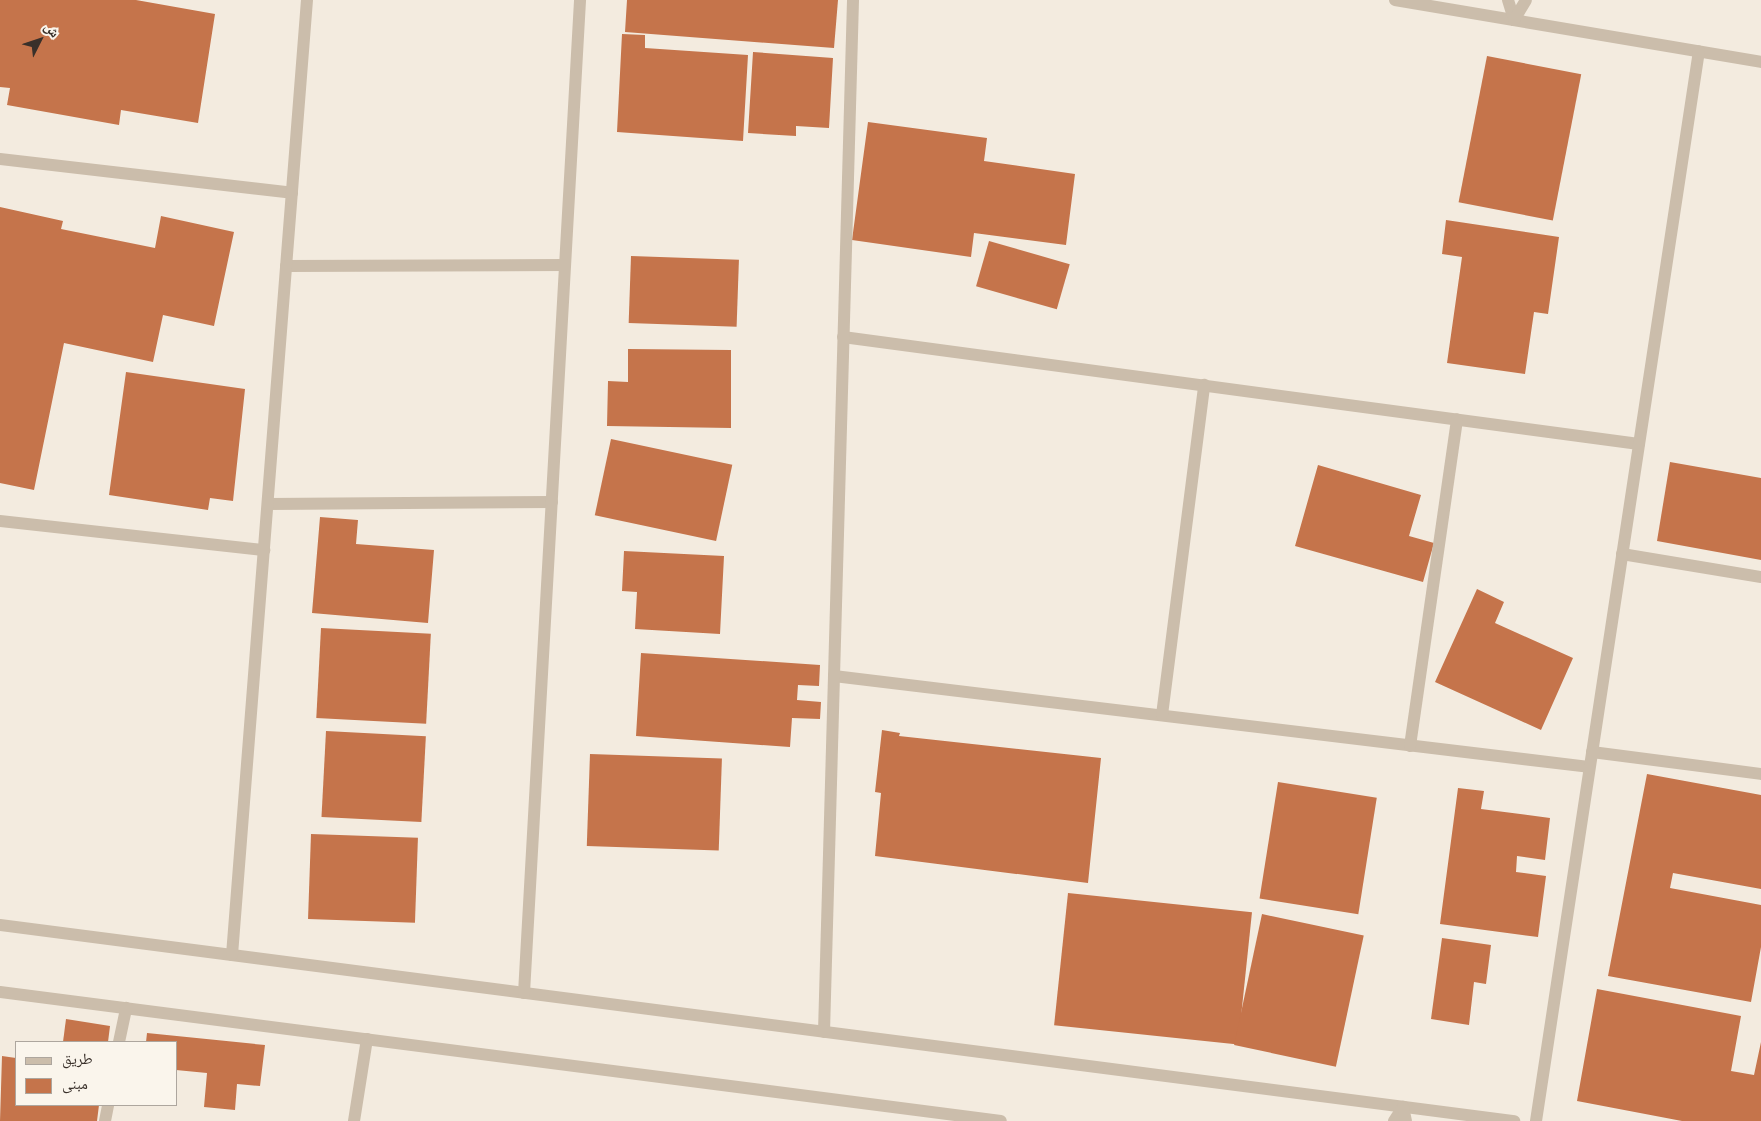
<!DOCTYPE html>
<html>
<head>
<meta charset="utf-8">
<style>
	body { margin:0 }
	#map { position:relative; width:1761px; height:1121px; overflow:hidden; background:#f3ebdf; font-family:"Varela Round","Noto Naskh Arabic",sans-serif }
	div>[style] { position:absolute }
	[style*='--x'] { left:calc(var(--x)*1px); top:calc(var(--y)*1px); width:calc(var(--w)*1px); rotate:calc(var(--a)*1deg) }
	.building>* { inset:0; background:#c5744b; transform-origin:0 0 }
	.minor>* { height:12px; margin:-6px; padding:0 6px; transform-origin:6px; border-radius:6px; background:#cbbdab }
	span { translate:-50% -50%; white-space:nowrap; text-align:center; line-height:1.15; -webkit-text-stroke:4px #faf5ec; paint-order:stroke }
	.legend { position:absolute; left:15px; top:1041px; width:162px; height:65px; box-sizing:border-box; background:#faf5ec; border:1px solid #ada69e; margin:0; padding:6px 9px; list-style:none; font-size:15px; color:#39302a }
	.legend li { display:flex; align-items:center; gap:10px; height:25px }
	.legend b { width:25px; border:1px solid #ada69e }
	.north { position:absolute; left:15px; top:15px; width:50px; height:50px; -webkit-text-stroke:4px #faf5ec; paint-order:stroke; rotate:49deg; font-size:14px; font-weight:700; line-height:20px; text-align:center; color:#39302a }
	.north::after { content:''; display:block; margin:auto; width:18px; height:22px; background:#39302a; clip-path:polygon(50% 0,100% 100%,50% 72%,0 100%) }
</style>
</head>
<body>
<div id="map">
	<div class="building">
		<div style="clip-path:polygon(0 0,136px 0,215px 14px,198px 123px,121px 110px,119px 125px,7px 105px,10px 88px,0 87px)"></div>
		<div style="clip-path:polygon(627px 0,838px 0,834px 48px,625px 32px)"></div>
		<div style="clip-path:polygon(622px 34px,645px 35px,645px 48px,748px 55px,743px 141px,617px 132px)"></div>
		<div style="clip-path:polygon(753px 52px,833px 58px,829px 128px,796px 126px,796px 136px,748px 133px)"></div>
		<div style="left:1487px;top:56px;width:96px;height:149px;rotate:11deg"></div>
		<div style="clip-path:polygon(868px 122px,987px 138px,984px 161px,1075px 174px,1066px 245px,974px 233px,971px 257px,852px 240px)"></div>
		<div style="clip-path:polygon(0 207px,63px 221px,61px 229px,155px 248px,161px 216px,234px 232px,214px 326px,163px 315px,153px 362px,64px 343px,34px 490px,0 483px)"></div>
		<div style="clip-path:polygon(1446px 220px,1559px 237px,1548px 314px,1534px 312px,1525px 374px,1447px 363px,1462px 257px,1442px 254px)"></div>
		<div style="left:989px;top:241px;width:84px;height:47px;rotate:16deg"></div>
		<div style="left:631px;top:256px;width:108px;height:67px;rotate:2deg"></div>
		<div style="clip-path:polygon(628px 349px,731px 350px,731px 428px,607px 426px,608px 381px,628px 382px)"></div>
		<div style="clip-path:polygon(126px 372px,245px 389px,233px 501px,210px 498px,208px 510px,109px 495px)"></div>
		<div style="left:611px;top:439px;width:124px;height:78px;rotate:12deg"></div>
		<div style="clip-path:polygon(1670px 462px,1761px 478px,1761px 560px,1657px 541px)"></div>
		<div style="clip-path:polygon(1318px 465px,1421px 495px,1409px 536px,1434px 543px,1423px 582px,1295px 546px)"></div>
		<div style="clip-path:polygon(320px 517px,358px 520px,356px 544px,434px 550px,428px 623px,312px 613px)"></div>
		<div style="clip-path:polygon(624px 551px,724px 556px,720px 634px,635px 629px,637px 592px,622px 591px)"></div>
		<div style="clip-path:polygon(1477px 589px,1504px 602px,1495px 623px,1573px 658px,1541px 730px,1435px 682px)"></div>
		<div style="left:321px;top:628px;width:110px;height:90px;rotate:3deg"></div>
		<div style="clip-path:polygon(641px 653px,820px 665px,819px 686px,798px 685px,797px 700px,821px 702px,820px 719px,792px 718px,790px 747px,636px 736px)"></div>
		<div style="clip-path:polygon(882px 730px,900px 733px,899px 736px,1101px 758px,1088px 883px,875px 856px,881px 793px,875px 792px)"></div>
		<div style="left:326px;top:731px;width:100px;height:86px;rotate:3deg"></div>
		<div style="left:590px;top:754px;width:132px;height:92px;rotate:2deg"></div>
		<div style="clip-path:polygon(1647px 774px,1761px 795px,1761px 889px,1673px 873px,1670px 888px,1761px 905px,1761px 947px,1751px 1002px,1608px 976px)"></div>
		<div style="left:1278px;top:782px;width:100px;height:118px;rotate:9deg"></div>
		<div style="clip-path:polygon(1458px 788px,1484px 791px,1481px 809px,1550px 818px,1545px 860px,1517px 856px,1516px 872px,1546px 876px,1538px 937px,1440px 924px)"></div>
		<div style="left:311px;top:834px;width:107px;height:85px;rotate:2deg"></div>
		<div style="left:1068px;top:893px;width:185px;height:133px;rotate:6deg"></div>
		<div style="left:1262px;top:914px;width:104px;height:134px;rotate:12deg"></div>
		<div style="clip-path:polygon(1442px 938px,1491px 945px,1486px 984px,1474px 982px,1469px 1025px,1431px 1019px)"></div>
		<div style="clip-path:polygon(1597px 989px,1741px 1016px,1731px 1071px,1754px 1075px,1761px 1042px,1761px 1121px,1682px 1121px,1577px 1101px)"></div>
		<div style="clip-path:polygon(66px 1019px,110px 1026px,108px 1042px,63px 1042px)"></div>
		<div style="clip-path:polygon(147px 1033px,265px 1045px,260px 1086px,237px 1084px,235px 1110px,204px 1107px,207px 1073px,176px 1070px,176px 1042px,146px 1042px)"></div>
		<div style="clip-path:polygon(2px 1056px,16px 1058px,16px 1105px,99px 1105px,97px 1121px,0 1121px)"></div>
	</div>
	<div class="minor">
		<div style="--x:1395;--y:0;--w:371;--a:9.6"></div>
		<div style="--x:1508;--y:0;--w:21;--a:73"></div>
		<div style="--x:1514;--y:20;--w:23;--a:-59"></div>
		<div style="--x:0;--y:159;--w:294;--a:6.6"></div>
		<div style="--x:286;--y:266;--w:279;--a:-0.2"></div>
		<div style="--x:843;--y:337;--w:803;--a:7.66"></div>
		<div style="--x:268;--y:504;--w:284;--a:-0.4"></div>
		<div style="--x:0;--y:521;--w:266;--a:6.3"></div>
		<div style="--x:1622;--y:554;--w:141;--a:9.4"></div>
		<div style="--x:834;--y:676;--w:760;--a:6.87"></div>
		<div style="--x:1162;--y:715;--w:333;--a:-82.7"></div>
		<div style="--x:1410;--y:746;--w:330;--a:-81.8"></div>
		<div style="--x:1592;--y:752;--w:170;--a:7.4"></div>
		<div style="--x:0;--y:925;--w:1527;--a:7.38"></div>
		<div style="--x:232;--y:955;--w:958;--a:-85.51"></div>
		<div style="--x:0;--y:992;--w:1009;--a:7.34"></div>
		<div style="--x:524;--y:993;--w:995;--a:-86.77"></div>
		<div style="--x:824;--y:1032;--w:1032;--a:-88.39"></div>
		<div style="--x:119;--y:1042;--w:35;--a:-78"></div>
		<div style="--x:105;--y:1121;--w:16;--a:-79"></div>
		<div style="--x:354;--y:1121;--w:83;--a:-81"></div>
		<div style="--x:1394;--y:1121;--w:17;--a:-57"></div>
		<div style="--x:1403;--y:1107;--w:14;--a:78"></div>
		<div style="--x:1536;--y:1121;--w:1082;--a:-81.34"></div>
	</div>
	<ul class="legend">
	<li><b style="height:6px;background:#cbbdab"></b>طريق</li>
	<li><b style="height:14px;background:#c5744b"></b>مبنى</li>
	</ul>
	<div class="north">ش</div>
</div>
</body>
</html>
